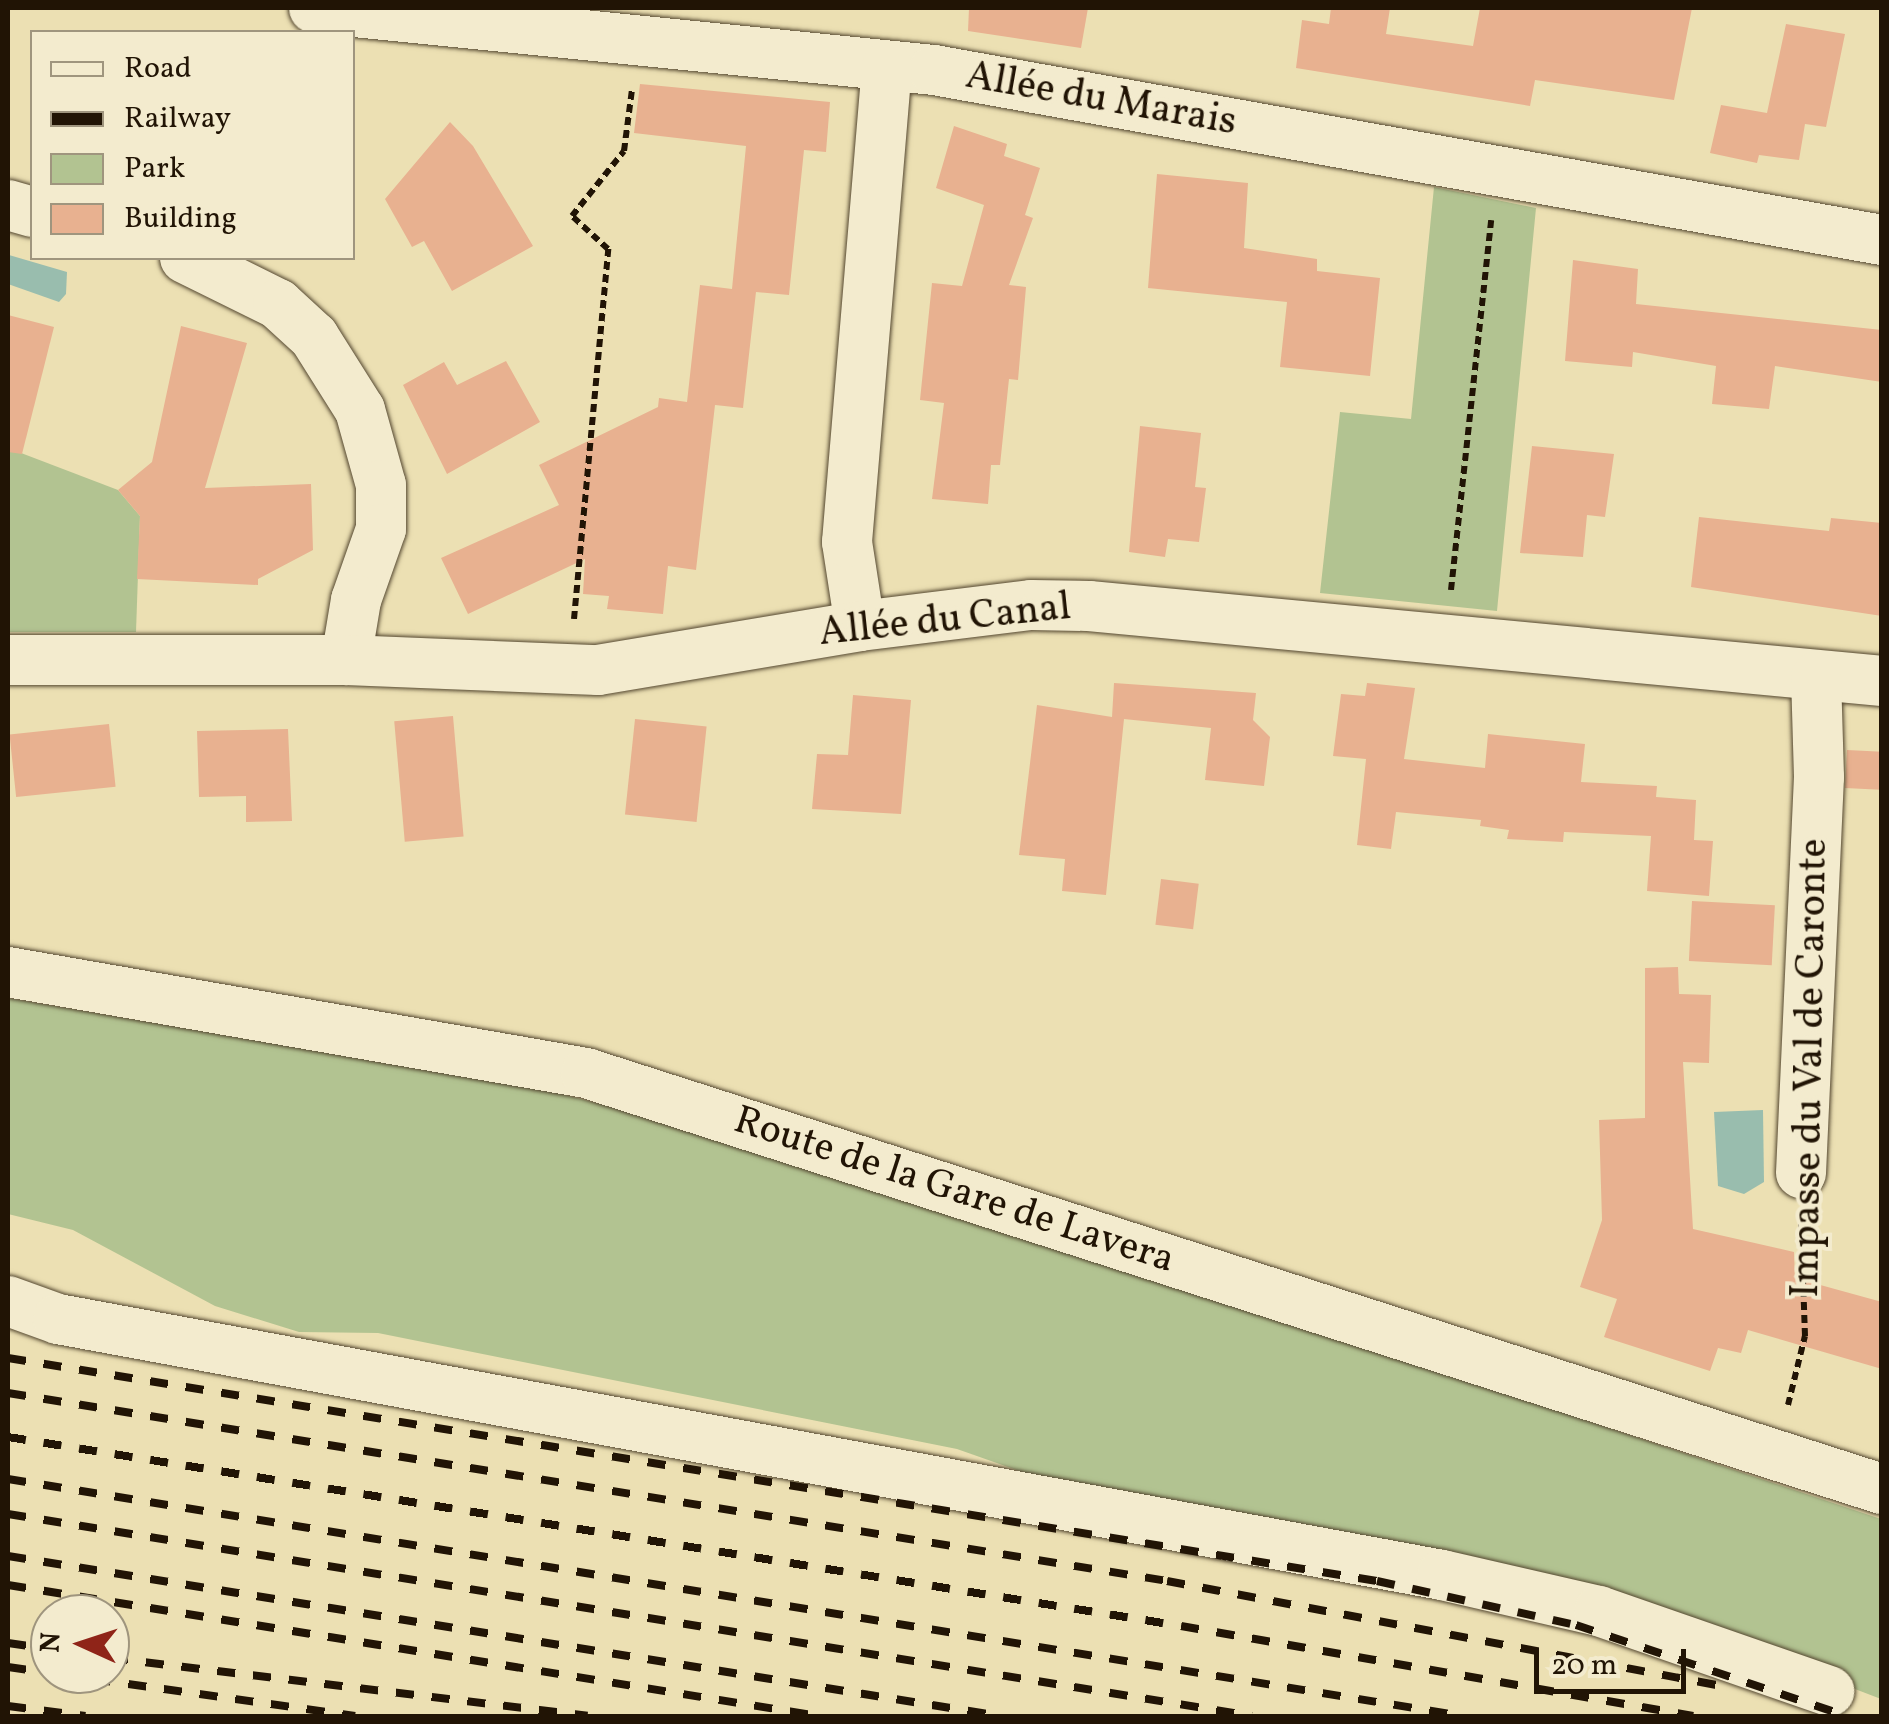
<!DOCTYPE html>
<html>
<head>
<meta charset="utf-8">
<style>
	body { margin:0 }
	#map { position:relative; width:1889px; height:1724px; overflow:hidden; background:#ece0b3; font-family:Vollkorn,serif }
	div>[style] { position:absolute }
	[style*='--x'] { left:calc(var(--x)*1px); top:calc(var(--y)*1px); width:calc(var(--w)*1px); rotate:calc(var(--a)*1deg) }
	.green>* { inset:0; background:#b2c391 }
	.water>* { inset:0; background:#99bdae }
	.building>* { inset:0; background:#e8b190; transform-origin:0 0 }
	.path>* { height:6px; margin-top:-3px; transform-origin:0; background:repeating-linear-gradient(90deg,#211405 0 8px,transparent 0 13px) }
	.roads { filter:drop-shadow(0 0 2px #544730) drop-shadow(0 0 2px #544730) }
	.minor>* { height:50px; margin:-25px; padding:0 25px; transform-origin:25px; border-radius:25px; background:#f3ebce }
	.rail>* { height:8px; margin-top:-4px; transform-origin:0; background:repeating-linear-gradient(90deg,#211405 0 18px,transparent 0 36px) }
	span { translate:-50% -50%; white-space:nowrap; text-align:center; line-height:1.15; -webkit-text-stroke:8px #f3ebce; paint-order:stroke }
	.street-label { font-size:40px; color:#211405 }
	.frame { position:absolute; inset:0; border:10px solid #211405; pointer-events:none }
	.legend { position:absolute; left:30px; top:30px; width:325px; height:230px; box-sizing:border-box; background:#f3ebce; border:2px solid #9f957e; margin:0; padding:12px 18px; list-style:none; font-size:30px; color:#211405 }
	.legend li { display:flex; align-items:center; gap:20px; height:50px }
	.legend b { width:50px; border:2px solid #9f957e }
	.north { position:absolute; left:30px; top:1594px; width:100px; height:100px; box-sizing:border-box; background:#f3ebce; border:2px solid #9f957e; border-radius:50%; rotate:273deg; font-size:28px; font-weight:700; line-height:40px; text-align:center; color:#211405 }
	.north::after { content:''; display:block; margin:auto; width:35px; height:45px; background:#8f2418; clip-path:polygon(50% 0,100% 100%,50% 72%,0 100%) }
	.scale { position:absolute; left:1534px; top:1649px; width:152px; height:45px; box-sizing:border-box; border:5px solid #211405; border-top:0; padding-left:12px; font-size:30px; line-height:35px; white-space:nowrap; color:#211405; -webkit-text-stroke:8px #f3ebce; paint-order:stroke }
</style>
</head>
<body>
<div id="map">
	<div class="green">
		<div style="clip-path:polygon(1434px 187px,1536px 208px,1497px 611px,1320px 593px,1340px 412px,1411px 419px)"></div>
		<div style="clip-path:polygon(8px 448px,118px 490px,140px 516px,136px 632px,8px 632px)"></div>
		<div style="clip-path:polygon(8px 998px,546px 1090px,774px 1149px,1881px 1519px,1881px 1699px,1677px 1621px,1070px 1489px,957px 1449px,378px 1333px,299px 1332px,215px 1306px,73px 1230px,8px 1214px)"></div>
	</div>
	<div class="water">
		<div style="clip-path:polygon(9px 255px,67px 272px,66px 294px,59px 302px,8px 284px)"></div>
		<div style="clip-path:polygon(1763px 1110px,1764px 1182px,1744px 1194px,1718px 1186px,1714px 1112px)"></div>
	</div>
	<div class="building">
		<div style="clip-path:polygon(969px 8px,1088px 8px,1081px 48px,968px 31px)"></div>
		<div style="clip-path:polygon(1331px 8px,1390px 8px,1386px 34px,1473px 46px,1480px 8px,1692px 8px,1674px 100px,1535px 80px,1530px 106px,1296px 68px,1302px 20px,1329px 24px)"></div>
		<div style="clip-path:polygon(1786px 24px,1845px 34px,1826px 127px,1805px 124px,1799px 160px,1759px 155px,1757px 163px,1710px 153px,1721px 105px,1767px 113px)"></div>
		<div style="clip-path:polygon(640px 84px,830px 102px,826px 152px,804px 150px,789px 295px,756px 292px,743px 408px,715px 405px,696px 570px,668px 566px,663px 614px,607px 609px,609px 596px,583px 594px,585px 559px,468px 614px,441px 558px,559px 505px,539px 465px,658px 407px,659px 398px,687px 402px,700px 285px,732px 289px,746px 146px,634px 133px)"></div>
		<div style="clip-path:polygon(450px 122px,473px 146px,533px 246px,452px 291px,424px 241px,412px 247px,385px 199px)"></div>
		<div style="clip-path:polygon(954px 126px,1007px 144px,1004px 156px,1040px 168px,1025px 215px,1033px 218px,1009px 285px,1026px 287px,1018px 380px,1009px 379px,1000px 465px,991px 465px,988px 504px,932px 499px,944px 403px,920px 400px,932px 283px,962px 286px,984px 205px,936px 188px)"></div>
		<div style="clip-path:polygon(1157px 174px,1248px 183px,1244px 248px,1317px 259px,1317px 271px,1380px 278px,1370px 376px,1280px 367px,1287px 302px,1148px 288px)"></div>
		<div style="clip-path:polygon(1573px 260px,1638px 269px,1636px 304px,1882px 330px,1882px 382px,1775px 366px,1769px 409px,1712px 404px,1716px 366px,1633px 352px,1632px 367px,1565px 361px)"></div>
		<div style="clip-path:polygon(8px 315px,54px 327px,22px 454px,8px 452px)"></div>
		<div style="clip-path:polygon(181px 326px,247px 343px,205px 488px,311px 484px,313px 550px,258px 579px,258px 585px,137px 579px,140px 516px,118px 490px,152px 462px)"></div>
		<div style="clip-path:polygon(506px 361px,540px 422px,447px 474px,403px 385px,444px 362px,457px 385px)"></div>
		<div style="clip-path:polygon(1140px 426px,1201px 433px,1195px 487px,1206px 488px,1199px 542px,1168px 539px,1165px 557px,1129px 552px)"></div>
		<div style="clip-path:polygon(1532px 446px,1614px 454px,1605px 517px,1587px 515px,1583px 557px,1520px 553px)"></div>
		<div style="clip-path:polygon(1699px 517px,1829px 531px,1831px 518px,1882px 523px,1882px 616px,1691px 587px)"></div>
		<div style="clip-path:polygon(1114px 683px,1256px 693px,1253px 720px,1270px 737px,1264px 786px,1205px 780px,1211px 728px,1124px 719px,1106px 895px,1062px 891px,1065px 859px,1019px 855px,1037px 705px,1112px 717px)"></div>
		<div style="clip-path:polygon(1367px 683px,1415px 688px,1404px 759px,1485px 768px,1488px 734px,1585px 744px,1581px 782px,1657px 786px,1656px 797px,1696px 800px,1694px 840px,1713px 841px,1709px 896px,1647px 891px,1651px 836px,1564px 832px,1563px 842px,1507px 839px,1509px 830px,1480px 826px,1481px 820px,1396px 812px,1391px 849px,1357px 845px,1366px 759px,1333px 756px,1341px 694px,1365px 696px)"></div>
		<div style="clip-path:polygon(853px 695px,911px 700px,901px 814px,812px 809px,817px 754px,848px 755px)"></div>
		<div style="left:453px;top:716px;width:121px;height:59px;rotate:85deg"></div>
		<div style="left:635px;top:719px;width:72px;height:96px;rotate:6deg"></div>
		<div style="left:109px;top:724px;width:63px;height:100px;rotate:84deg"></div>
		<div style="clip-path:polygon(288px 729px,292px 821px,246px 822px,246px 796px,199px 797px,197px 731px)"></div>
		<div style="left:1847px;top:750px;width:35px;height:38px;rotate:3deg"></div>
		<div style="left:1161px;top:879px;width:38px;height:46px;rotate:7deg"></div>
		<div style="left:1692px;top:901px;width:83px;height:60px;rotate:3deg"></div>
		<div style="clip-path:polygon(1678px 967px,1679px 994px,1711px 995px,1709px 1063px,1683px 1062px,1693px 1229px,1794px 1252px,1795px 1278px,1882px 1302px,1882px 1369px,1748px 1330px,1741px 1353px,1718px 1348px,1710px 1371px,1604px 1337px,1617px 1299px,1580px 1287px,1602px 1220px,1599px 1120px,1645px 1118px,1645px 968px)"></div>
	</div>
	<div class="path">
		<div style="--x:1451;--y:590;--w:372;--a:-83.8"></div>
		<div style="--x:574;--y:619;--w:372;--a:-84.7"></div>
		<div style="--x:608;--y:249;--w:49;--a:-137.5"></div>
		<div style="--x:572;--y:216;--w:83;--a:-51.3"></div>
		<div style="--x:624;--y:151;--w:63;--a:-82.6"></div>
		<div style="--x:1788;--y:1405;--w:71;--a:-76.2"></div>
		<div style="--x:1805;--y:1336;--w:116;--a:-92"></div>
	</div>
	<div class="roads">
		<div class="minor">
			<div style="--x:314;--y:8;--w:623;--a:5.71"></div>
			<div style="--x:934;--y:70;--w:963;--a:10.17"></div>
			<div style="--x:8;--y:205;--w:25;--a:16"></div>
			<div style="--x:185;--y:258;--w:104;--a:26.3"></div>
			<div style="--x:278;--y:304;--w:49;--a:42.5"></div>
			<div style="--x:314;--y:337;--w:86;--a:57.8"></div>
			<div style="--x:360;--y:410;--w:78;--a:74.4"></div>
			<div style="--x:381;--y:485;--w:44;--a:90"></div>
			<div style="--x:381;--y:529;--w:75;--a:109.4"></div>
			<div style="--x:356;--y:600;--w:61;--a:99.5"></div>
			<div style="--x:860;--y:626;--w:85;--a:-98.8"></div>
			<div style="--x:847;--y:542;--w:477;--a:-85.2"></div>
			<div style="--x:8;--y:660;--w:338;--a:0"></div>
			<div style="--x:346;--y:660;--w:252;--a:2.3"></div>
			<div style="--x:598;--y:670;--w:266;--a:-9.5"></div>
			<div style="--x:860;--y:626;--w:172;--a:-7"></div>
			<div style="--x:1031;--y:605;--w:58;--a:1"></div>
			<div style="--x:1089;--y:606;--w:797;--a:5.4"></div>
			<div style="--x:8;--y:972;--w:587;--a:9.91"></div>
			<div style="--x:586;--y:1073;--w:1361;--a:17.8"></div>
			<div style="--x:1801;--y:1173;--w:396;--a:-87.4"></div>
			<div style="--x:1819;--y:777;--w:100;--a:-91.7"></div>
			<div style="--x:8;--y:1301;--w:53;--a:19.8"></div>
			<div style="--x:58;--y:1319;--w:1407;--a:10.48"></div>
			<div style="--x:1442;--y:1575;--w:161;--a:12.9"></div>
			<div style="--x:1599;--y:1611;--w:244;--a:19.2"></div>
		</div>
	</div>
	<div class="rail">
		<div style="--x:8;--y:1358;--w:1387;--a:9.25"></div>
		<div style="--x:1377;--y:1581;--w:204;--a:12.5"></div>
		<div style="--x:1576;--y:1625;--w:285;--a:18.6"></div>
		<div style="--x:8;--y:1393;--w:1174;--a:9.21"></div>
		<div style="--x:1167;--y:1581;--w:570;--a:10.72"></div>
		<div style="--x:8;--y:1437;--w:1188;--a:9.15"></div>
		<div style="--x:1181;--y:1626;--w:520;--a:9.97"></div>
		<div style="--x:8;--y:1479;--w:1475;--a:9.25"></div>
		<div style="--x:8;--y:1514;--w:1260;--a:9.22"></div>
		<div style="--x:8;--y:1556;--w:1005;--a:9.16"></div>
		<div style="--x:8;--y:1585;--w:822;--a:9.18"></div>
		<div style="--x:8;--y:1643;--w:42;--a:8.1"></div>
		<div style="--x:110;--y:1658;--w:481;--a:6.9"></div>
		<div style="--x:8;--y:1667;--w:42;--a:8.1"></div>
		<div style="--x:57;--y:1674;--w:301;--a:8"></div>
		<div style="--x:8;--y:1706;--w:78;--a:7.4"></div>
	</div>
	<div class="street-label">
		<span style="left:1101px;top:100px;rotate:10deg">Allée du Marais</span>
		<span style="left:945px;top:621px;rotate:-6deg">Allée du Canal</span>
		<span style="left:1811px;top:1068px;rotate:-89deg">Impasse du Val de Caronte</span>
		<span style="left:954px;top:1191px;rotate:18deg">Route de la Gare de Lavera</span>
	</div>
	<div class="frame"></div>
	<ul class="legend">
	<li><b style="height:12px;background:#f3ebce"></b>Road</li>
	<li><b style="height:12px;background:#211405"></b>Railway</li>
	<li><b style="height:28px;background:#b2c391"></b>Park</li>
	<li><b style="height:28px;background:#e8b190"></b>Building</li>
	</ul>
	<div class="north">N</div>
	<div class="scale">20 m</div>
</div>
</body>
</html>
